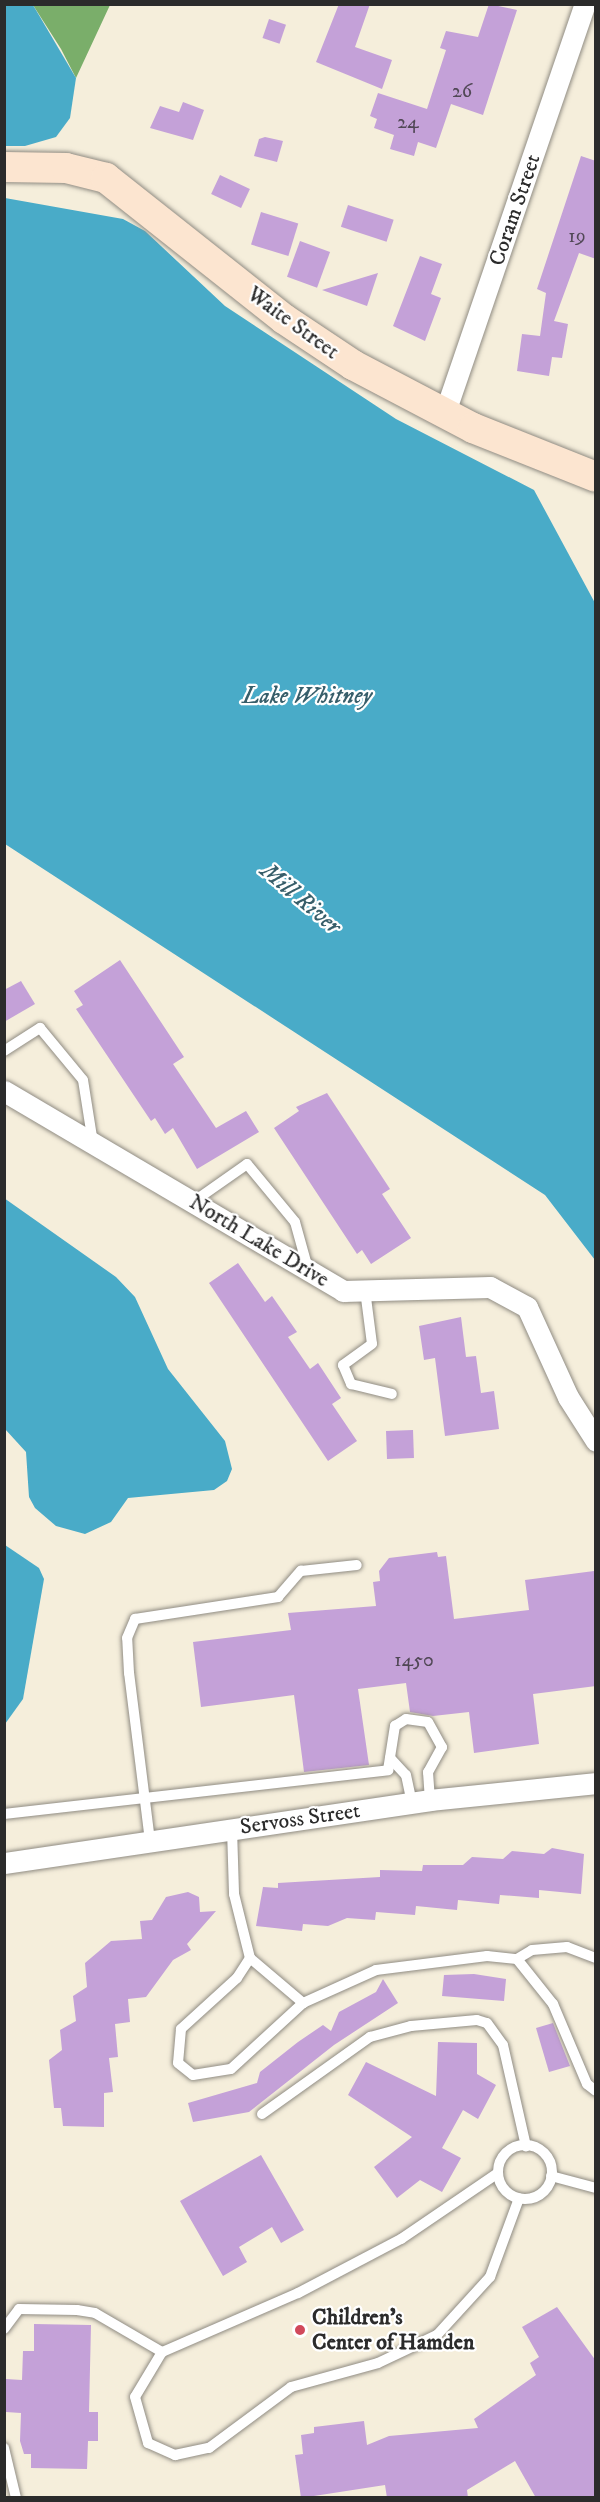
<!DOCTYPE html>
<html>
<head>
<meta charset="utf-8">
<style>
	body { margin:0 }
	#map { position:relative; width:600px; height:2502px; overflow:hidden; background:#f5eedb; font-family:"IM FELL DW Pica",serif }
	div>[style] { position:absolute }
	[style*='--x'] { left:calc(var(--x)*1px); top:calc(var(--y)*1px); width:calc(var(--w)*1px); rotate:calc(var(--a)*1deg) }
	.forest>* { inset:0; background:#7aae6a }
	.water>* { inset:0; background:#49abc8 }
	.building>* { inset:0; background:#c4a1d8; transform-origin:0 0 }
	.roads { filter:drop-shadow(0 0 2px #908c83) drop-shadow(0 0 2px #908c83) }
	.lane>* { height:10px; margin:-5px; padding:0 5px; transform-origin:5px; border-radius:5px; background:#fff }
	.lane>.ring { margin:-5px; padding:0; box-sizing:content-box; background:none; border:10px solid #fff; border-radius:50% }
	.street>* { height:21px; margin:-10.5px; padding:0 10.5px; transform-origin:10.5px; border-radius:10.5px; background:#fff }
	.secondary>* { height:30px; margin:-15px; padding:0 15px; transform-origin:15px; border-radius:15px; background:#fce5d0 }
	.dots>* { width:16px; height:16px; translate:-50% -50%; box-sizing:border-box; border:3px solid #fff; border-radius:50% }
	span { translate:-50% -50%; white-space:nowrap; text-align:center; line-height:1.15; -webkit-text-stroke:4.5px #fff; paint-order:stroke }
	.number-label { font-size:20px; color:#514856 }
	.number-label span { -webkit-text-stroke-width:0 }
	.street-label { font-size:22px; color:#2b2b2b }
	.poi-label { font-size:22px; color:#2b2b2b; font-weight:700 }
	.left { translate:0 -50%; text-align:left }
	.water-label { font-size:24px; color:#375e6a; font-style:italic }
	.frame { position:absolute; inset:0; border:6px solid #2b2b2b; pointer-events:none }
</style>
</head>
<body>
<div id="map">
	<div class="forest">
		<div style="clip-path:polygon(33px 5px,110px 5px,76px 78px,61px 49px)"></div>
	</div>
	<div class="water">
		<div style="clip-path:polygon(4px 5px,33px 5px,76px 78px,70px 118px,56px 137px,25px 146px,5px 146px)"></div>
		<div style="clip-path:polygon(5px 198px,123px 219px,145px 231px,225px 306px,396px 419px,534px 490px,595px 603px,595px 1260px,545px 1195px,5px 844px)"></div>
		<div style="clip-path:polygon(4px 1198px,116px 1277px,135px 1297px,168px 1369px,225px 1441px,232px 1469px,227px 1481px,214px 1490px,128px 1498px,111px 1522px,85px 1534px,56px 1526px,35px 1508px,29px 1497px,26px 1452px,5px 1429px)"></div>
		<div style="clip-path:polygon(5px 1545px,39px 1568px,44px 1579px,23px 1699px,5px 1724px)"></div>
	</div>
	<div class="building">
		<div style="clip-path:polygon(339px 4px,370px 4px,355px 47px,392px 60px,382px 89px,316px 62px)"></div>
		<div style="clip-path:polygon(489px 4px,517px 10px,483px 115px,451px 104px,436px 148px,418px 142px,414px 156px,390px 149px,394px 135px,374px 128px,377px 119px,370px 116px,378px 93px,427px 109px,446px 50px,440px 48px,446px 31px,478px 37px)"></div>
		<div style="left:269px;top:19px;width:18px;height:20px;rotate:19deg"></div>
		<div style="clip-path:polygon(183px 102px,204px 110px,193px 140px,150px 128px,160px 106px,179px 112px)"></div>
		<div style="clip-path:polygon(265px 137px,283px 141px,277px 162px,254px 156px,259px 139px)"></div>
		<div style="clip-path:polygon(581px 156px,596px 161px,596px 259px,579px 253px,554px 321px,568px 324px,562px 358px,552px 357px,549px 376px,517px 371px,522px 334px,540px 336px,546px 293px,537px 289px)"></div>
		<div style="left:220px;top:175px;width:33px;height:21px;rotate:25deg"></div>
		<div style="left:348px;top:205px;width:48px;height:23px;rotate:18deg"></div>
		<div style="left:261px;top:212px;width:39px;height:34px;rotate:17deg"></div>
		<div style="left:300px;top:241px;width:32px;height:38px;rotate:20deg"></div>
		<div style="clip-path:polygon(420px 256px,442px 264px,431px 294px,441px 298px,425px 341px,393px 326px)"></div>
		<div style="clip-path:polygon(378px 273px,367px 306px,322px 290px)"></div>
		<div style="clip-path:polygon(120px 960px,184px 1057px,173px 1064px,216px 1128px,246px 1111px,259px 1132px,197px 1169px,173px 1128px,165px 1134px,155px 1118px,151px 1121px,76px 1009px,83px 1005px,74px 991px)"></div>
		<div style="clip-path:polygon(21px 981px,35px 1004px,4px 1022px,4px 990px)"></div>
		<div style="clip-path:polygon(327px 1093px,390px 1189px,382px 1194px,411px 1238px,371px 1264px,362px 1250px,357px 1254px,274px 1128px,299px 1111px,296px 1107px)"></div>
		<div style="clip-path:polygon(238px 1263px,265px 1302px,272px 1296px,297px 1332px,288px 1337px,310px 1369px,318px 1363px,341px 1398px,332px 1404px,357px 1441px,328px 1461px,209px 1283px)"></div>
		<div style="clip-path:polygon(461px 1317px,466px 1357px,476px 1356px,481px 1393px,494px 1391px,499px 1429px,445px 1436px,435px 1358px,424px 1360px,419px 1326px)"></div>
		<div style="left:413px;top:1430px;width:28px;height:27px;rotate:88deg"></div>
		<div style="clip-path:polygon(437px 1552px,438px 1557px,446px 1556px,454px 1619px,529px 1610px,525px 1580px,594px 1571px,596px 1686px,533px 1694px,539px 1744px,474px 1753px,469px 1712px,433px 1716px,410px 1712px,406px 1683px,358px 1689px,369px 1765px,304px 1772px,294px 1695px,201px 1707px,193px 1642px,291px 1630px,288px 1613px,376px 1606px,373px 1582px,380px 1581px,379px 1571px,389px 1558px)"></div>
		<div style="clip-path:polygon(552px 1848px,584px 1854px,581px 1894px,539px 1890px,539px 1898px,500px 1895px,499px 1904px,458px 1900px,457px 1910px,416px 1906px,415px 1915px,376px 1912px,375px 1920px,347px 1918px,328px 1926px,303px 1924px,302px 1931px,256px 1926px,263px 1887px,278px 1888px,278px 1883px,380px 1877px,380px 1870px,422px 1871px,423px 1865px,463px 1865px,472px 1857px,503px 1859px,512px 1851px,544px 1854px)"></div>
		<div style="clip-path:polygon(188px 1892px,199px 1897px,200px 1912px,216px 1911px,187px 1944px,191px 1950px,173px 1960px,146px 1997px,128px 1999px,130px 2022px,115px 2024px,118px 2057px,109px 2058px,113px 2092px,104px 2093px,104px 2127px,63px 2126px,61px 2108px,54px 2108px,49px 2060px,62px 2050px,60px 2030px,76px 2021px,73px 1996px,87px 1987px,85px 1963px,111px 1941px,142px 1939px,140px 1921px,152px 1920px,166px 1897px)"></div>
		<div style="clip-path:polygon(474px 1974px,506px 1979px,504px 2001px,442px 1996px,444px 1975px)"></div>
		<div style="clip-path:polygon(383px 1979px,398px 2003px,334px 2045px,249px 2112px,193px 2122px,188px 2103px,257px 2083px,260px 2072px,298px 2042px,323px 2025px,331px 2031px,339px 2012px,376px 1992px)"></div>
		<div style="clip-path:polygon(553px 2023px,570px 2066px,549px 2072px,536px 2028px)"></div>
		<div style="clip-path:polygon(438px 2042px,477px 2043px,477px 2074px,496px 2085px,478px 2119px,463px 2110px,442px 2148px,461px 2158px,442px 2192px,420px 2180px,397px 2198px,374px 2167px,412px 2137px,348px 2095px,366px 2062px,436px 2096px)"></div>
		<div style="clip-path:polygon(261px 2155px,304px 2230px,281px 2243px,272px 2227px,239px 2247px,247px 2262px,223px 2276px,180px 2201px)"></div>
		<div style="clip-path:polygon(557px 2307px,596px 2361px,596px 2498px,536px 2498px,515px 2461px,467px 2490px,468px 2498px,387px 2498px,385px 2485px,301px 2498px,295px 2455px,303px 2454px,301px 2435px,314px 2433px,314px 2427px,364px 2421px,367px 2445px,389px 2436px,478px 2428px,474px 2419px,536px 2375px,530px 2363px,539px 2357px,522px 2327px)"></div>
		<div style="clip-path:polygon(34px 2324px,91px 2325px,89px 2412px,98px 2412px,98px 2441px,88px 2441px,87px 2469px,31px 2468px,31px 2454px,24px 2454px,20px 2441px,21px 2413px,6px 2412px,6px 2379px,22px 2380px,23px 2351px,34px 2351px)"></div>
	</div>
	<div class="roads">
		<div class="lane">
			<div style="--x:4;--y:1051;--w:43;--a:-32.6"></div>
			<div style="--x:40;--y:1028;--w:67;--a:50.4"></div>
			<div style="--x:83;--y:1080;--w:64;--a:81"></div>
			<div style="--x:193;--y:1202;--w:66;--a:-35.1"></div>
			<div style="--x:247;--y:1164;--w:75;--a:50.4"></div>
			<div style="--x:295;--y:1222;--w:49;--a:74.5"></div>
			<div style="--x:365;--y:1290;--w:54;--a:82.6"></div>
			<div style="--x:372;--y:1344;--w:36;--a:144"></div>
			<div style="--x:343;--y:1365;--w:21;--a:67"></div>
			<div style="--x:351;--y:1384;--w:42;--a:13.7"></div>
			<div style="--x:390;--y:1758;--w:23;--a:47"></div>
			<div style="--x:406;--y:1775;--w:29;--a:78"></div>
			<div style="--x:4;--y:1814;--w:387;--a:-6.5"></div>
			<div style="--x:388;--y:1770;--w:45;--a:-81"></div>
			<div style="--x:395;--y:1726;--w:13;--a:-32"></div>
			<div style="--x:406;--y:1719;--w:22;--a:8"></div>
			<div style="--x:428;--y:1722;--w:29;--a:61"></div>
			<div style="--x:442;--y:1747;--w:29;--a:119"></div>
			<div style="--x:428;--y:1772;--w:28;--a:86"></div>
			<div style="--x:232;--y:1829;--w:65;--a:88.2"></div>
			<div style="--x:234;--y:1894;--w:66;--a:76"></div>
			<div style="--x:250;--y:1958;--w:70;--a:40.3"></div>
			<div style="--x:303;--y:2003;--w:80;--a:-24.3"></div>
			<div style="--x:376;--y:1970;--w:112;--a:-7.2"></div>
			<div style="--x:487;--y:1956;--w:30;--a:6"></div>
			<div style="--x:517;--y:1959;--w:58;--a:51.3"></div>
			<div style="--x:553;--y:2004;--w:87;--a:67"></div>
			<div style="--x:587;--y:2084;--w:11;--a:38"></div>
			<div style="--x:150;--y:1841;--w:169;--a:-97.1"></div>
			<div style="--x:129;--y:1673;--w:35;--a:-93"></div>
			<div style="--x:127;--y:1638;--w:21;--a:-67"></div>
			<div style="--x:135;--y:1619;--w:145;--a:-8.7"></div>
			<div style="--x:278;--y:1597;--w:35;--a:-49"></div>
			<div style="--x:301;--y:1571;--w:56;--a:-6.1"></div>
			<div style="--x:250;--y:1958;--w:24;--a:123"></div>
			<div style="--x:237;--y:1978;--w:76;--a:137.7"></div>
			<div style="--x:181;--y:2029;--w:34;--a:95"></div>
			<div style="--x:178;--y:2063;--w:19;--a:39"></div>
			<div style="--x:193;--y:2075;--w:38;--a:-9"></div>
			<div style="--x:231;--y:2069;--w:98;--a:-42.5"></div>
			<div style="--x:517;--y:1959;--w:17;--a:-31"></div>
			<div style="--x:532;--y:1950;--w:35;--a:-5"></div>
			<div style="--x:567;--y:1947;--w:31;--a:21"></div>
			<div style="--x:262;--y:2114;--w:133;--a:-35.5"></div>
			<div style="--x:370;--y:2037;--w:42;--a:-15"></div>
			<div style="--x:411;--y:2026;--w:66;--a:-5.2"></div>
			<div style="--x:477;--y:2020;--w:10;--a:17"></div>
			<div style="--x:487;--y:2023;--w:27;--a:54"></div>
			<div style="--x:503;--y:2045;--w:104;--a:77.2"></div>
			<div class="ring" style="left:498px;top:2145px;width:44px;height:44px"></div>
			<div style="--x:498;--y:2173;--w:117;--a:145.8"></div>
			<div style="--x:401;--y:2239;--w:116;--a:152.3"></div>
			<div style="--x:298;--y:2293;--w:148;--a:156.5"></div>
			<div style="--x:162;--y:2352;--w:52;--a:121"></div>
			<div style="--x:135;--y:2397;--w:48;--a:74.2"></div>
			<div style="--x:148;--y:2443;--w:30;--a:24"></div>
			<div style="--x:175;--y:2455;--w:35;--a:-12"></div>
			<div style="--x:209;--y:2448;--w:102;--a:-36.6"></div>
			<div style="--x:291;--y:2387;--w:90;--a:-15.4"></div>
			<div style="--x:378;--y:2363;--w:65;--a:-25.4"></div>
			<div style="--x:437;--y:2335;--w:79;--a:-47.6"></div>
			<div style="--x:490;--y:2277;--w:84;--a:-69.8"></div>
			<div style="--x:551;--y:2176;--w:47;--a:14.9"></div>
			<div style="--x:4;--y:2329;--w:25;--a:-53"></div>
			<div style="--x:19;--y:2309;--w:58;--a:1"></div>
			<div style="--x:77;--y:2310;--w:18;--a:9"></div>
			<div style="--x:95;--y:2313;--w:78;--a:30.2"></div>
			<div style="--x:4;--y:2448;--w:51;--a:76.5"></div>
		</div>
		<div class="street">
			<div style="--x:444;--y:415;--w:435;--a:-71.1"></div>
			<div style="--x:4;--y:1091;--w:394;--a:30.5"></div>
			<div style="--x:343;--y:1291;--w:147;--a:-1.6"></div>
			<div style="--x:490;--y:1287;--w:42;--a:28.4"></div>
			<div style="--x:527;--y:1307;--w:99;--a:65.5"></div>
			<div style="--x:568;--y:1397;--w:52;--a:57.5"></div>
			<div style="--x:4;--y:1863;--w:431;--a:-8.4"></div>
			<div style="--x:430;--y:1800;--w:167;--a:-5.8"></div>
		</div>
		<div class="secondary">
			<div style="--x:4;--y:167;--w:62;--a:0.9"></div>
			<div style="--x:66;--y:168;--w:41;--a:14"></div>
			<div style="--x:106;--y:178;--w:227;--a:38.4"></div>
			<div style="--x:284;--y:319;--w:83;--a:33.7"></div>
			<div style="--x:353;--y:365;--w:136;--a:27.7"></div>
			<div style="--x:473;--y:428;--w:132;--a:21.7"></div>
		</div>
	</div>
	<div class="dots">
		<div style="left:300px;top:2330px;background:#d1495b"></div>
	</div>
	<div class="number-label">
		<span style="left:462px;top:91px">26</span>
		<span style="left:408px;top:122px">24</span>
		<span style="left:577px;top:236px">19</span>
		<span style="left:414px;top:1660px">1450</span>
	</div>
	<div class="street-label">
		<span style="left:515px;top:210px;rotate:-71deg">Coram Street</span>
		<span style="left:293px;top:323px;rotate:36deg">Waite Street</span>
		<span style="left:259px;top:1241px;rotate:31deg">North Lake Drive</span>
		<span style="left:300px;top:1819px;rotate:-8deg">Servoss Street</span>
	</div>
	<div class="poi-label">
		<span class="left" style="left:312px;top:2330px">Children's<br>Center of Hamden</span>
	</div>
	<div class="water-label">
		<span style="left:307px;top:697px">Lake Whitney</span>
		<span style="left:300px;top:899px;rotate:40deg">Mill River</span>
	</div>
	<div class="frame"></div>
</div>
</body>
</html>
